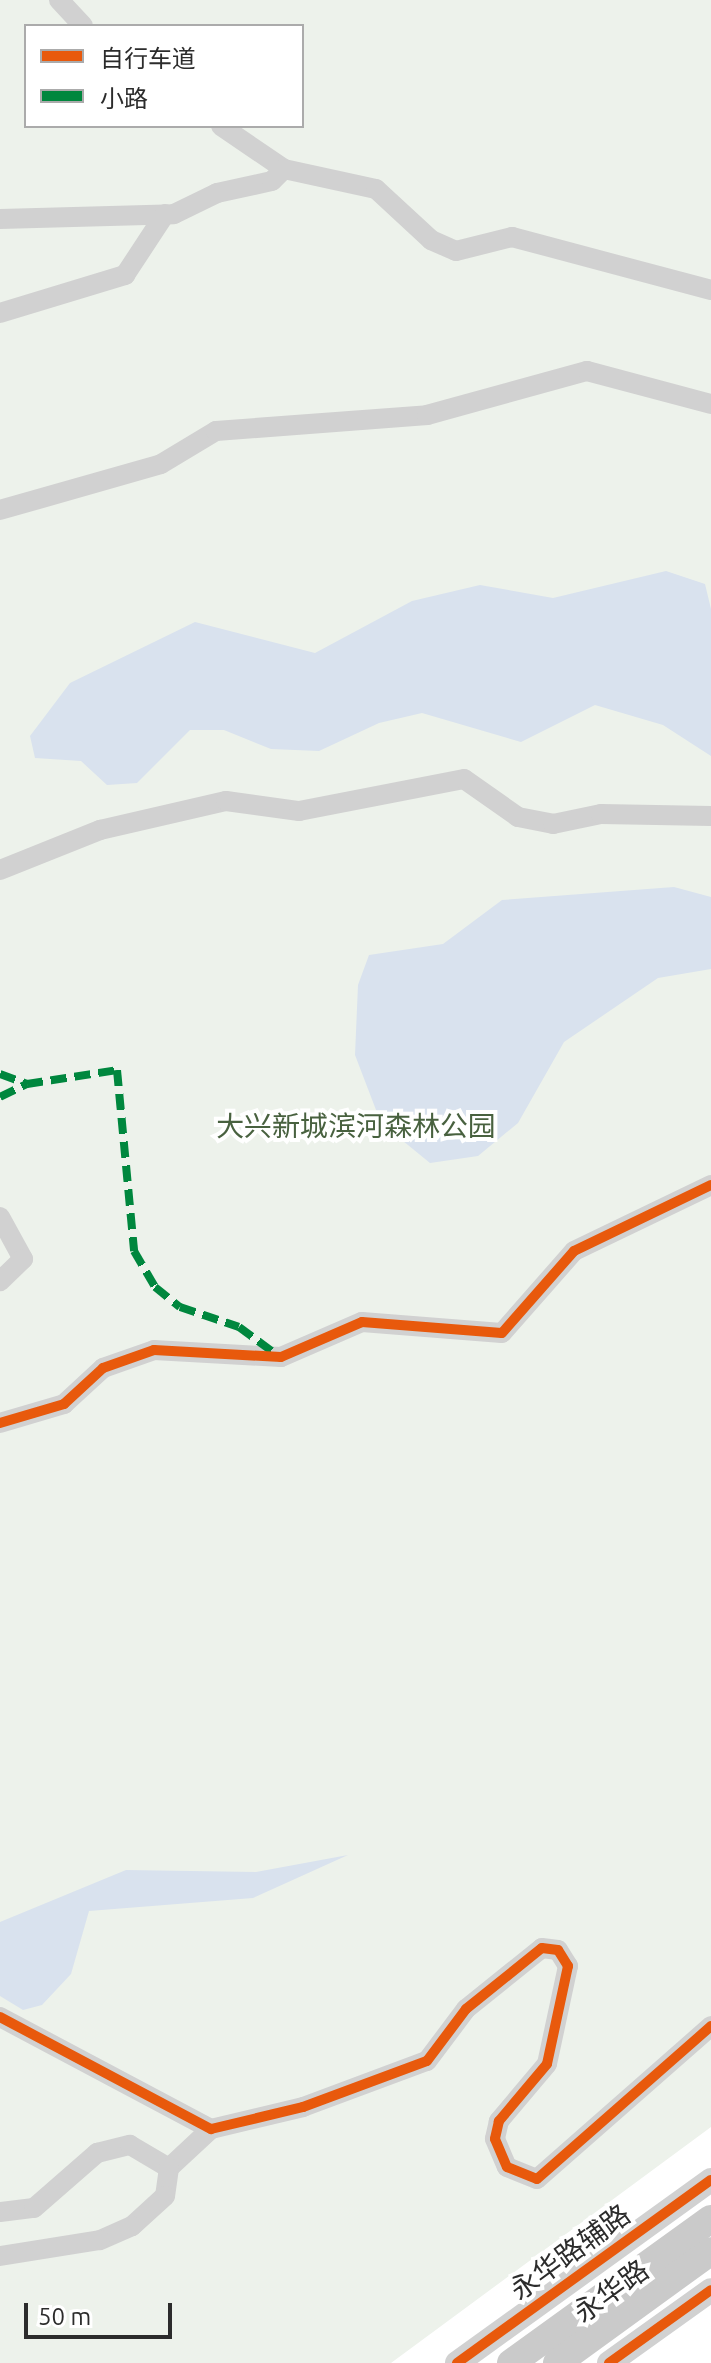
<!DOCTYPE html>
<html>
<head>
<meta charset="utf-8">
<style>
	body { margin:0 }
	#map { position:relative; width:711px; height:2363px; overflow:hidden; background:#fff; font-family:Ubuntu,"Noto Sans SC",sans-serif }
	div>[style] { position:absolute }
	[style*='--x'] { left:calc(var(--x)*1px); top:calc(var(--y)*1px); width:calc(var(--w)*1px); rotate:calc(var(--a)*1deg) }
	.green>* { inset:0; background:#edf2eb }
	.water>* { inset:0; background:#d9e2ee }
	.minor>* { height:20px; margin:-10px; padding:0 10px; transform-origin:10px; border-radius:10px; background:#d1d1d1 }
	.tertiary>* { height:24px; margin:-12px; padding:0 12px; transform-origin:12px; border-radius:12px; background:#d1d1d1 }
	.secondary>* { height:28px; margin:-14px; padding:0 14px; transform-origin:14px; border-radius:14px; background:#cacaca }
	.quiet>* { height:8px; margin-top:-4px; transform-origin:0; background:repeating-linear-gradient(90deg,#00873e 0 16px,transparent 0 24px) }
	.cycleway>* { height:10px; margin:-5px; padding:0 5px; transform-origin:5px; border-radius:5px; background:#e8590c }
	span { translate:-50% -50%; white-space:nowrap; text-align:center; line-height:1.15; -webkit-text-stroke:8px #fff; paint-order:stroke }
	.park-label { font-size:28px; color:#48613f }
	.street-label { font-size:28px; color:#2c2c2c }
	.legend { position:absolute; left:24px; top:24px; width:280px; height:104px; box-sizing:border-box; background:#fff; border:2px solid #ababab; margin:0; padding:10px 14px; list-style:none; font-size:24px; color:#2c2c2c }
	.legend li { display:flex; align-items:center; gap:16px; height:40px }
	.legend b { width:40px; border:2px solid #ababab }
	.scale { position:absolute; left:24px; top:2303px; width:148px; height:36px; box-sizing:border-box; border:4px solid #2c2c2c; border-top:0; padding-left:10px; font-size:24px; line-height:28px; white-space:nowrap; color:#2c2c2c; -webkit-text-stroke:6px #fff; paint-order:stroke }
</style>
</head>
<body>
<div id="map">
	<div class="green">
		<div style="clip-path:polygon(evenodd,0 0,711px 0,711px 2127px,391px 2363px,0 2363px,0 0,26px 26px,302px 26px,302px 126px,26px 126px,26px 26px)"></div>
	</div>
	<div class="water">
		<div style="clip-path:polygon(666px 571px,705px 584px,711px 609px,711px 756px,663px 725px,595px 705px,521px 742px,422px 713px,379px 723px,319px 751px,271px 749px,224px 730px,190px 730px,137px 783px,107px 785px,81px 761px,35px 758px,30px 736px,70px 683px,195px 622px,315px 653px,412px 601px,480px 585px,553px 598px)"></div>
		<div style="clip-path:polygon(674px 887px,711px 897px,711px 969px,658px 978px,564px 1042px,518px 1123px,478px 1156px,430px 1163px,381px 1123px,355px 1055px,358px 985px,369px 955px,443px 944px,502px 900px)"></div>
		<div style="clip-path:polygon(348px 1855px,253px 1898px,89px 1911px,71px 1974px,42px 2005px,23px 2010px,0 1996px,0 1922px,126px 1870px,256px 1872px)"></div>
	</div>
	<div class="minor">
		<div style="--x:59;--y:0;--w:35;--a:47"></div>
		<div style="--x:221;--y:126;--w:76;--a:34.3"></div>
		<div style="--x:284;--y:169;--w:94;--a:12.3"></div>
		<div style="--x:376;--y:189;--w:75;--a:42.8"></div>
		<div style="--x:431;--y:240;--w:27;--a:24"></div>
		<div style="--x:456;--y:251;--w:58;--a:-14"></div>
		<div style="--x:512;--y:237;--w:206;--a:14.9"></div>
		<div style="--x:0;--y:219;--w:174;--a:-1.6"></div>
		<div style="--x:174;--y:214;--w:48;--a:-26"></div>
		<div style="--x:217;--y:193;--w:56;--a:-12.3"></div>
		<div style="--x:272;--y:181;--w:17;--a:-45"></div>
		<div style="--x:0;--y:313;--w:131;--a:-16.9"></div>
		<div style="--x:125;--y:275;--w:73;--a:-56.7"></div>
		<div style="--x:0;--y:510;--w:167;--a:-15.9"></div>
		<div style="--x:161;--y:464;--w:64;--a:-31"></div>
		<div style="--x:216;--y:431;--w:212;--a:-4.3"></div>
		<div style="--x:427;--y:415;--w:166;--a:-15.4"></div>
		<div style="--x:587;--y:371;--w:128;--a:14.9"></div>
		<div style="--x:0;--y:870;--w:108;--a:-21.8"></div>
		<div style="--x:100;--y:830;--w:129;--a:-13"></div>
		<div style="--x:226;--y:801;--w:74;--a:7.8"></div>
		<div style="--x:299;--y:811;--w:168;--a:-11"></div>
		<div style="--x:464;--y:779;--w:66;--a:35.1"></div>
		<div style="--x:518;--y:817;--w:36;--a:11"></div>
		<div style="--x:553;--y:824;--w:49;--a:-11.8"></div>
		<div style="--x:601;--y:814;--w:110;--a:1"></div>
		<div style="--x:0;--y:1217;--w:48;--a:61.3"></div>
		<div style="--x:23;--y:1259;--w:32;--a:136"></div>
		<div style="--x:0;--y:1423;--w:67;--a:-16.5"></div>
		<div style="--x:64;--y:1404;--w:53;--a:-42.7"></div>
		<div style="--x:103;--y:1368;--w:54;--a:-19.4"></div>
		<div style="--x:154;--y:1350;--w:127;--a:3.2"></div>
		<div style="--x:281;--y:1357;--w:88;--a:-23.4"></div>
		<div style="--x:362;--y:1322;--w:140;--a:4.5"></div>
		<div style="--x:502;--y:1333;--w:109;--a:-48.7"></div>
		<div style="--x:574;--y:1251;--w:152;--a:-25.7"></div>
		<div style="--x:0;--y:2017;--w:239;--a:28"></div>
		<div style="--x:211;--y:2129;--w:95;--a:-13.4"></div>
		<div style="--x:303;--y:2107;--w:132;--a:-20.4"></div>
		<div style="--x:427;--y:2061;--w:65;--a:-53.1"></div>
		<div style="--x:466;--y:2009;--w:97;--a:-38.8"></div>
		<div style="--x:542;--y:1948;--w:16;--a:7"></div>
		<div style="--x:558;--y:1950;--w:19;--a:58"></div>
		<div style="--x:568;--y:1966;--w:100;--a:102.1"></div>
		<div style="--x:547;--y:2064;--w:75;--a:130.1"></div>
		<div style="--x:499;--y:2121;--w:18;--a:103"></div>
		<div style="--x:495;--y:2139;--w:30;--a:67"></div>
		<div style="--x:507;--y:2167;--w:32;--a:22"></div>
		<div style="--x:537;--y:2179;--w:232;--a:-41.3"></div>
		<div style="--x:169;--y:2168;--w:57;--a:-42.9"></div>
		<div style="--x:0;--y:2212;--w:34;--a:-7"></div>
		<div style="--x:34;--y:2208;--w:84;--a:-41.1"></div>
		<div style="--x:97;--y:2153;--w:34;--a:-14"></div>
		<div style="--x:130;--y:2145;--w:45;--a:30.5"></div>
		<div style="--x:169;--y:2168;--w:28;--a:98"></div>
		<div style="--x:165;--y:2196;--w:45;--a:137.7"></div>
		<div style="--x:132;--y:2226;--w:35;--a:156"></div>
		<div style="--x:100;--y:2240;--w:101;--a:170.9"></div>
	</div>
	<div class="tertiary">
		<div style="--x:457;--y:2363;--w:313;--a:-35.8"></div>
		<div style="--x:609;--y:2363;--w:125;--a:-35.6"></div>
	</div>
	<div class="secondary">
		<div style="--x:511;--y:2363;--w:246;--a:-35.8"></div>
		<div style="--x:557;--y:2363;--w:190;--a:-36"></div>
	</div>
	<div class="quiet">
		<div style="--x:0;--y:1074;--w:29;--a:20"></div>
		<div style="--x:27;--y:1084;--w:91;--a:-8.8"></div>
		<div style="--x:117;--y:1070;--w:182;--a:84.6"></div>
		<div style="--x:134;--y:1251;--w:42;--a:59.7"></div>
		<div style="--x:155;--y:1287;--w:32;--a:39"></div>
		<div style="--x:180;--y:1307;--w:62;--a:18.7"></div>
		<div style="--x:239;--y:1327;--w:47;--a:36.4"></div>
		<div style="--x:0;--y:1097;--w:30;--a:-26"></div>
	</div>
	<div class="cycleway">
		<div style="--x:0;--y:1423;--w:67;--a:-16.5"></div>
		<div style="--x:64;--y:1404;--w:53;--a:-42.7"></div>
		<div style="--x:103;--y:1368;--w:54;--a:-19.4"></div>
		<div style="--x:154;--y:1350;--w:127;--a:3.2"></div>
		<div style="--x:281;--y:1357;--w:88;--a:-23.4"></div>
		<div style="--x:362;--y:1322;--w:140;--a:4.5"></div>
		<div style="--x:502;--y:1333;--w:109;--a:-48.7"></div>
		<div style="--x:574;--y:1251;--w:152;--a:-25.7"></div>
		<div style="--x:0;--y:2017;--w:239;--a:28"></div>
		<div style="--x:211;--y:2129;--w:95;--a:-13.4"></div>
		<div style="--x:303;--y:2107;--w:132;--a:-20.4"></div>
		<div style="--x:427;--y:2061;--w:65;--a:-53.1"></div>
		<div style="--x:466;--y:2009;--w:97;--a:-38.8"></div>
		<div style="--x:542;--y:1948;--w:16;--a:7"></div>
		<div style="--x:558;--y:1950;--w:19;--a:58"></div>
		<div style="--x:568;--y:1966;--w:100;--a:102.1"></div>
		<div style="--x:547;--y:2064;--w:75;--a:130.1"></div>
		<div style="--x:499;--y:2121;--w:18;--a:103"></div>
		<div style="--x:495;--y:2139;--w:30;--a:67"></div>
		<div style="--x:507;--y:2167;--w:32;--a:22"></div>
		<div style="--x:537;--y:2179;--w:232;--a:-41.3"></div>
		<div style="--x:457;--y:2363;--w:313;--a:-35.8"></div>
		<div style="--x:609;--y:2363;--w:125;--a:-35.6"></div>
	</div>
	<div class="park-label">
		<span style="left:356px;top:1126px">大兴新城滨河森林公园</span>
	</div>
	<div class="street-label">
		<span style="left:570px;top:2252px;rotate:-36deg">永华路辅路</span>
		<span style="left:611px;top:2291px;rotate:-36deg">永华路</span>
	</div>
	<ul class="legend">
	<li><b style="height:10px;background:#e8590c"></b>自行车道</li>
	<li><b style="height:10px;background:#00873e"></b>小路</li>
	</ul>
	<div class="scale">50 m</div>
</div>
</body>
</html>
